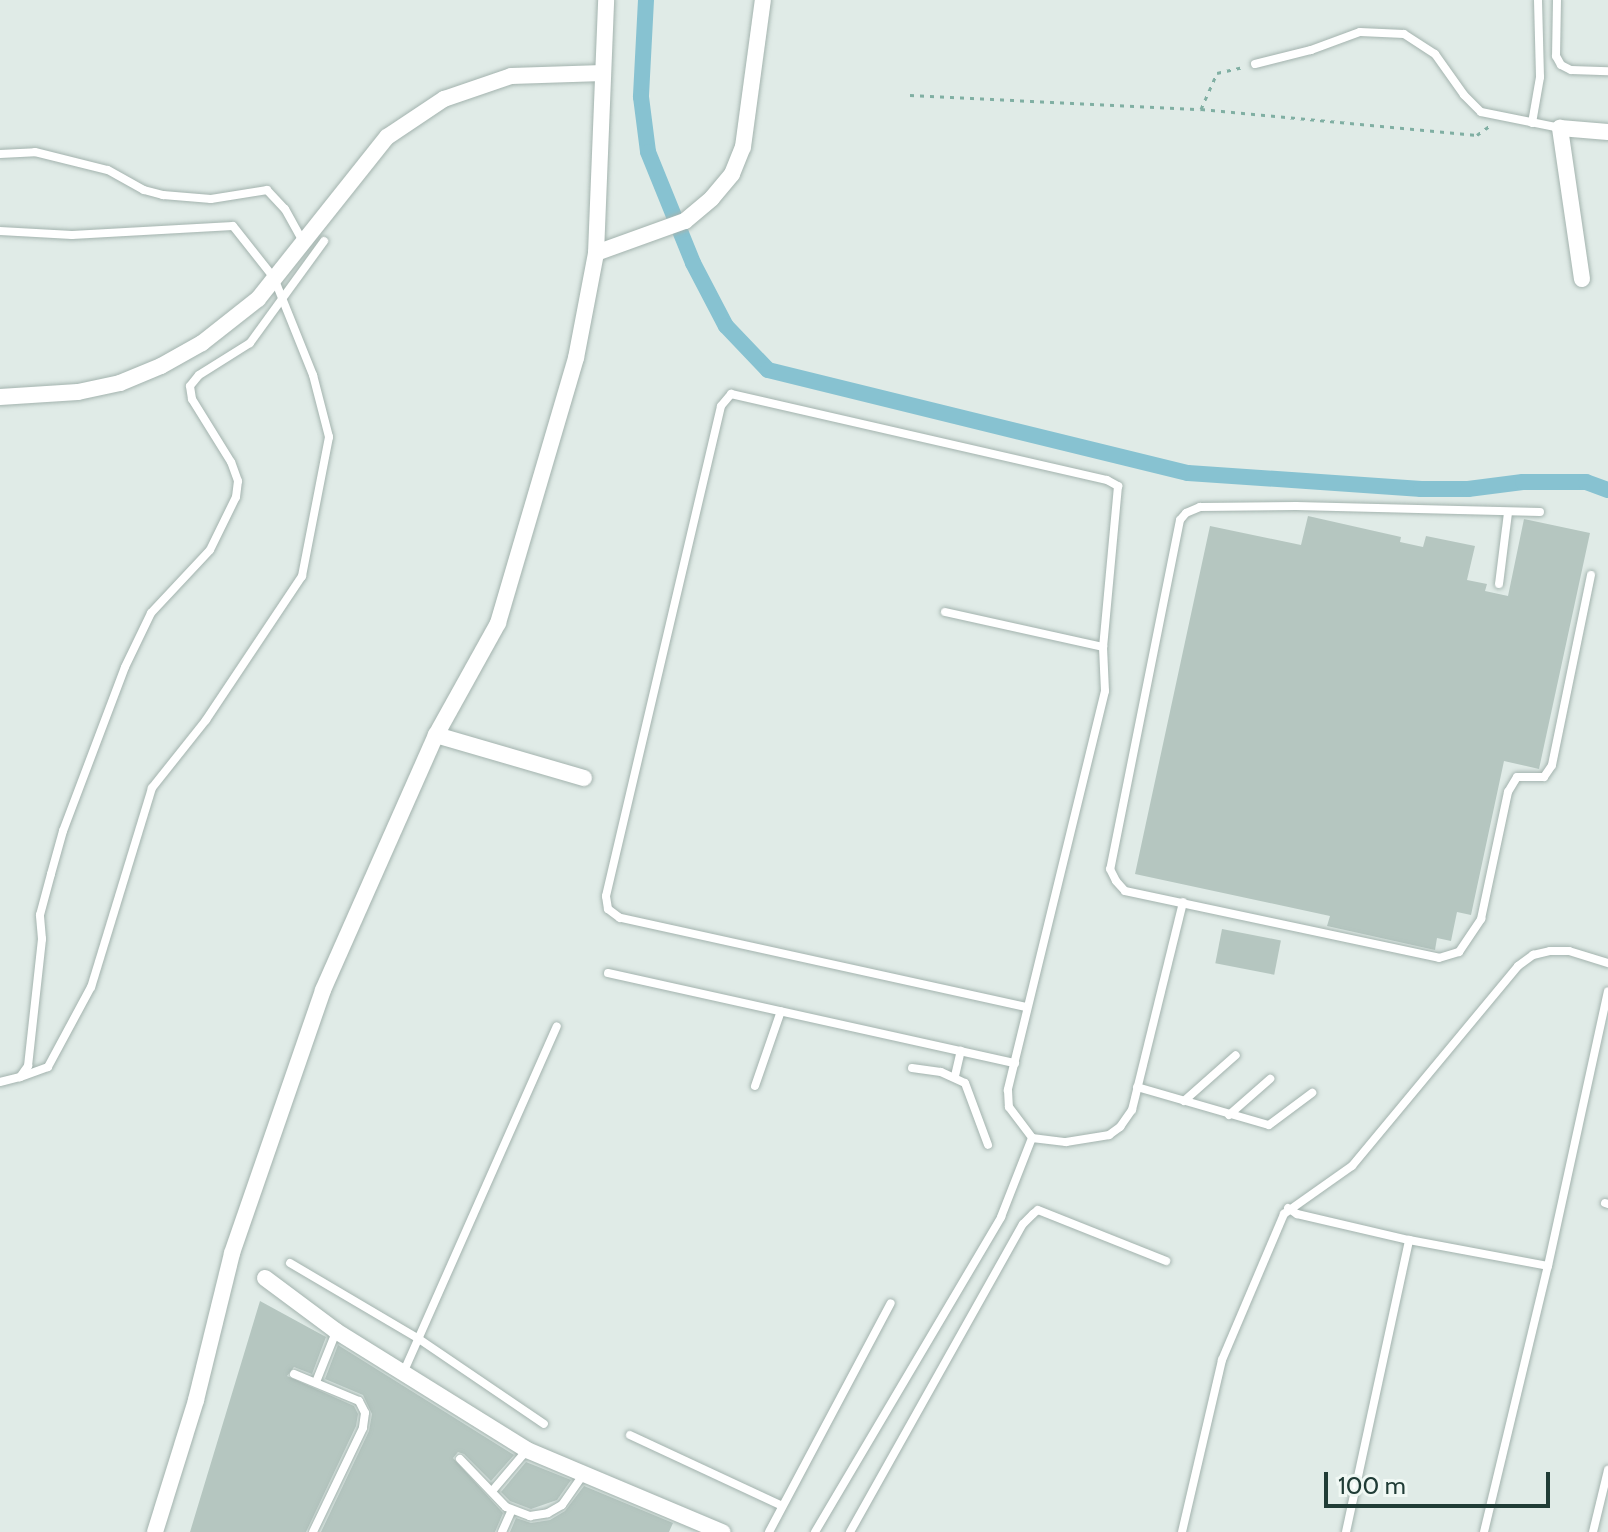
<!DOCTYPE html>
<html>
<head>
<meta charset="utf-8">
<style>
	body { margin:0 }
	#map { position:relative; width:1608px; height:1532px; overflow:hidden; background:#e0ebe7; font-family:Cabin,sans-serif }
	div>[style] { position:absolute }
	[style*='--x'] { left:calc(var(--x)*1px); top:calc(var(--y)*1px); width:calc(var(--w)*1px); rotate:calc(var(--a)*1deg) }
	.canal>* { height:16px; margin:-8px; padding:0 8px; transform-origin:8px; border-radius:8px; background:#87c2d1 }
	.building>* { inset:0; background:#b5c6c0; transform-origin:0 0 }
	.path>* { height:3px; margin-top:-1.5px; transform-origin:0; background:repeating-linear-gradient(90deg,#80afa3 0 4px,transparent 0 10px) }
	.roads { filter:drop-shadow(0 0 2px #a3b3ae) drop-shadow(0 0 2px #a3b3ae) }
	.lane>* { height:8px; margin:-4px; padding:0 4px; transform-origin:4px; border-radius:4px; background:#fff }
	.street>* { height:16px; margin:-8px; padding:0 8px; transform-origin:8px; border-radius:8px; background:#fff }
	span { translate:-50% -50%; white-space:nowrap; text-align:center; line-height:1.15; -webkit-text-stroke:7px #f0f8f4; paint-order:stroke }
	.scale { position:absolute; left:1324px; top:1472px; width:226px; height:36px; box-sizing:border-box; border:4px solid #203c36; border-top:0; padding-left:10px; font-size:24px; line-height:28px; white-space:nowrap; color:#203c36; -webkit-text-stroke:6px #f0f8f4; paint-order:stroke }
</style>
</head>
<body>
<div id="map">
	<div class="canal">
		<div style="--x:646;--y:0;--w:97;--a:93"></div>
		<div style="--x:641;--y:97;--w:55;--a:82.7"></div>
		<div style="--x:648;--y:152;--w:120;--a:67.9"></div>
		<div style="--x:693;--y:263;--w:71;--a:62.4"></div>
		<div style="--x:726;--y:326;--w:61;--a:46.3"></div>
		<div style="--x:768;--y:370;--w:432;--a:13.8"></div>
		<div style="--x:1188;--y:473;--w:234;--a:3.9"></div>
		<div style="--x:1421;--y:489;--w:47;--a:0"></div>
		<div style="--x:1468;--y:489;--w:55;--a:-7.3"></div>
		<div style="--x:1523;--y:482;--w:63;--a:0"></div>
		<div style="--x:1586;--y:482;--w:23;--a:20"></div>
	</div>
	<div class="building">
		<div style="clip-path:polygon(1308px 516px,1401px 537px,1400px 542px,1423px 547px,1426px 536px,1475px 546px,1467px 580px,1487px 584px,1485px 591px,1508px 596px,1524px 519px,1590px 533px,1539px 769px,1504px 761px,1471px 915px,1457px 912px,1451px 941px,1437px 938px,1435px 950px,1327px 926px,1330px 916px,1135px 874px,1210px 526px,1301px 545px)"></div>
		<div style="left:1222px;top:929px;width:60px;height:35px;rotate:11deg"></div>
		<div style="clip-path:polygon(260px 1301px,326px 1337px,312px 1374px,294px 1367px,287px 1376px,354px 1406px,358px 1414px,356px 1426px,306px 1532px,190px 1532px)"></div>
		<div style="clip-path:polygon(338px 1345px,514px 1455px,491px 1481px,464px 1454px,458px 1452px,453px 1458px,503px 1513px,495px 1532px,321px 1532px,369px 1431px,372px 1414px,363px 1395px,325px 1379px)"></div>
		<div style="clip-path:polygon(526px 1462px,571px 1480px,557px 1500px,531px 1509px,510px 1501px,501px 1492px)"></div>
		<div style="clip-path:polygon(584px 1486px,673px 1523px,669px 1532px,510px 1532px,516px 1518px,531px 1523px,550px 1520px,565px 1511px)"></div>
	</div>
	<div class="path">
		<div style="--x:910;--y:95;--w:291;--a:2.8"></div>
		<div style="--x:1201;--y:109;--w:277;--a:5.4"></div>
		<div style="--x:1477;--y:135;--w:17;--a:-36"></div>
		<div style="--x:1201;--y:109;--w:39;--a:-66"></div>
		<div style="--x:1217;--y:73;--w:27;--a:-13"></div>
	</div>
	<div class="roads">
		<div class="lane">
			<div style="--x:1557;--y:0;--w:56;--a:91"></div>
			<div style="--x:1556;--y:56;--w:10;--a:61"></div>
			<div style="--x:1561;--y:65;--w:11;--a:27"></div>
			<div style="--x:1571;--y:70;--w:37;--a:2"></div>
			<div style="--x:1255;--y:64;--w:58;--a:-14"></div>
			<div style="--x:1311;--y:50;--w:52;--a:-20.2"></div>
			<div style="--x:1360;--y:32;--w:44;--a:2.6"></div>
			<div style="--x:1404;--y:34;--w:37;--a:33"></div>
			<div style="--x:1435;--y:54;--w:50;--a:54.7"></div>
			<div style="--x:1464;--y:95;--w:24;--a:45"></div>
			<div style="--x:1481;--y:112;--w:81;--a:11.4"></div>
			<div style="--x:1532;--y:123;--w:47;--a:-80.1"></div>
			<div style="--x:1540;--y:77;--w:77;--a:-91.5"></div>
			<div style="--x:0;--y:154;--w:35;--a:-3"></div>
			<div style="--x:35;--y:152;--w:75;--a:13.9"></div>
			<div style="--x:108;--y:170;--w:41;--a:29.1"></div>
			<div style="--x:144;--y:190;--w:20;--a:15"></div>
			<div style="--x:163;--y:195;--w:48;--a:4.8"></div>
			<div style="--x:211;--y:199;--w:57;--a:-9.1"></div>
			<div style="--x:267;--y:190;--w:26;--a:47"></div>
			<div style="--x:285;--y:209;--w:37;--a:61"></div>
			<div style="--x:0;--y:231;--w:72;--a:3.2"></div>
			<div style="--x:72;--y:235;--w:161;--a:-3.2"></div>
			<div style="--x:233;--y:226;--w:66;--a:51.7"></div>
			<div style="--x:274;--y:278;--w:105;--a:68.1"></div>
			<div style="--x:313;--y:375;--w:64;--a:75.5"></div>
			<div style="--x:329;--y:437;--w:142;--a:101"></div>
			<div style="--x:302;--y:576;--w:173;--a:123.7"></div>
			<div style="--x:206;--y:720;--w:87;--a:128.5"></div>
			<div style="--x:152;--y:788;--w:208;--a:107"></div>
			<div style="--x:91;--y:987;--w:91;--a:118.3"></div>
			<div style="--x:48;--y:1067;--w:30;--a:160"></div>
			<div style="--x:1540;--y:512;--w:244;--a:-178.6"></div>
			<div style="--x:1296;--y:506;--w:96;--a:179.4"></div>
			<div style="--x:1200;--y:507;--w:15;--a:157"></div>
			<div style="--x:1186;--y:513;--w:9;--a:131"></div>
			<div style="--x:1180;--y:520;--w:356;--a:101.3"></div>
			<div style="--x:1110;--y:869;--w:13;--a:63"></div>
			<div style="--x:1116;--y:881;--w:13;--a:48"></div>
			<div style="--x:1125;--y:891;--w:321;--a:12"></div>
			<div style="--x:1439;--y:958;--w:21;--a:-17"></div>
			<div style="--x:1459;--y:952;--w:40;--a:-56"></div>
			<div style="--x:1481;--y:919;--w:130;--a:-78"></div>
			<div style="--x:1508;--y:792;--w:17;--a:-59"></div>
			<div style="--x:1517;--y:777;--w:27;--a:0"></div>
			<div style="--x:1544;--y:777;--w:14;--a:-56"></div>
			<div style="--x:1552;--y:765;--w:194;--a:-78.4"></div>
			<div style="--x:1499;--y:584;--w:72;--a:-82.8"></div>
			<div style="--x:945;--y:612;--w:162;--a:12.5"></div>
			<div style="--x:608;--y:973;--w:417;--a:12.5"></div>
			<div style="--x:1026;--y:1007;--w:416;--a:-167.6"></div>
			<div style="--x:620;--y:918;--w:15;--a:-143"></div>
			<div style="--x:608;--y:909;--w:13;--a:-99"></div>
			<div style="--x:606;--y:896;--w:503;--a:-76.79"></div>
			<div style="--x:721;--y:406;--w:16;--a:-50"></div>
			<div style="--x:731;--y:394;--w:386;--a:12.9"></div>
			<div style="--x:1107;--y:480;--w:13;--a:29"></div>
			<div style="--x:1118;--y:486;--w:162;--a:95.3"></div>
			<div style="--x:1103;--y:647;--w:44;--a:87.4"></div>
			<div style="--x:1105;--y:691;--w:411;--a:103.7"></div>
			<div style="--x:1008;--y:1090;--w:17;--a:87"></div>
			<div style="--x:1009;--y:1107;--w:39;--a:53"></div>
			<div style="--x:912;--y:1068;--w:29;--a:8"></div>
			<div style="--x:941;--y:1072;--w:26;--a:25"></div>
			<div style="--x:965;--y:1083;--w:66;--a:69.6"></div>
			<div style="--x:955;--y:1076;--w:26;--a:-77"></div>
			<div style="--x:0;--y:1082;--w:21;--a:-14"></div>
			<div style="--x:20;--y:1077;--w:14;--a:-54"></div>
			<div style="--x:28;--y:1066;--w:128;--a:-83.7"></div>
			<div style="--x:42;--y:939;--w:24;--a:-95"></div>
			<div style="--x:40;--y:915;--w:42;--a:-75"></div>
			<div style="--x:51;--y:874;--w:45;--a:-74.4"></div>
			<div style="--x:63;--y:831;--w:175;--a:-69.3"></div>
			<div style="--x:125;--y:667;--w:60;--a:-64.3"></div>
			<div style="--x:151;--y:613;--w:86;--a:-46.9"></div>
			<div style="--x:210;--y:550;--w:59;--a:-63.9"></div>
			<div style="--x:236;--y:497;--w:16;--a:-83"></div>
			<div style="--x:238;--y:481;--w:20;--a:-110"></div>
			<div style="--x:231;--y:462;--w:74;--a:-121.8"></div>
			<div style="--x:192;--y:399;--w:13;--a:-99"></div>
			<div style="--x:190;--y:386;--w:14;--a:-51"></div>
			<div style="--x:199;--y:375;--w:60;--a:-32.1"></div>
			<div style="--x:250;--y:343;--w:126;--a:-54"></div>
			<div style="--x:755;--y:1086;--w:79;--a:-70.9"></div>
			<div style="--x:1137;--y:1087;--w:137;--a:16.1"></div>
			<div style="--x:1269;--y:1125;--w:54;--a:-36.7"></div>
			<div style="--x:1184;--y:1101;--w:69;--a:-41.5"></div>
			<div style="--x:1229;--y:1115;--w:55;--a:-41.3"></div>
			<div style="--x:1605;--y:1203;--w:3;--a:18"></div>
			<div style="--x:1288;--y:1208;--w:11;--a:34"></div>
			<div style="--x:1297;--y:1214;--w:115;--a:13.1"></div>
			<div style="--x:1409;--y:1240;--w:141;--a:10.6"></div>
			<div style="--x:290;--y:1263;--w:150;--a:30.5"></div>
			<div style="--x:419;--y:1339;--w:151;--a:34.2"></div>
			<div style="--x:404;--y:1371;--w:377;--a:-66.1"></div>
			<div style="--x:294;--y:1374;--w:70;--a:22.6"></div>
			<div style="--x:359;--y:1401;--w:13;--a:63"></div>
			<div style="--x:365;--y:1413;--w:15;--a:98"></div>
			<div style="--x:363;--y:1428;--w:115;--a:115.7"></div>
			<div style="--x:316;--y:1382;--w:54;--a:-68.2"></div>
			<div style="--x:630;--y:1435;--w:168;--a:25"></div>
			<div style="--x:460;--y:1459;--w:66;--a:46.2"></div>
			<div style="--x:506;--y:1507;--w:26;--a:21"></div>
			<div style="--x:530;--y:1516;--w:18;--a:-9"></div>
			<div style="--x:548;--y:1513;--w:16;--a:-30"></div>
			<div style="--x:562;--y:1505;--w:39;--a:-55"></div>
			<div style="--x:493;--y:1490;--w:52;--a:-49.6"></div>
			<div style="--x:502;--y:1532;--w:24;--a:-66"></div>
			<div style="--x:769;--y:1532;--w:259;--a:-62"></div>
			<div style="--x:815;--y:1532;--w:366;--a:-59.4"></div>
			<div style="--x:1001;--y:1217;--w:85;--a:-68.6"></div>
			<div style="--x:1032;--y:1138;--w:34;--a:7"></div>
			<div style="--x:1066;--y:1142;--w:44;--a:-9.2"></div>
			<div style="--x:1109;--y:1135;--w:14;--a:-36"></div>
			<div style="--x:1120;--y:1127;--w:21;--a:-55"></div>
			<div style="--x:1132;--y:1110;--w:214;--a:-76.2"></div>
			<div style="--x:850;--y:1532;--w:353;--a:-60.7"></div>
			<div style="--x:1023;--y:1224;--w:14;--a:-45"></div>
			<div style="--x:1033;--y:1214;--w:6;--a:-39"></div>
			<div style="--x:1038;--y:1210;--w:138;--a:21.7"></div>
			<div style="--x:1182;--y:1532;--w:177;--a:-76.9"></div>
			<div style="--x:1222;--y:1360;--w:159;--a:-67"></div>
			<div style="--x:1284;--y:1214;--w:83;--a:-35.2"></div>
			<div style="--x:1352;--y:1166;--w:260;--a:-50.3"></div>
			<div style="--x:1518;--y:966;--w:19;--a:-36"></div>
			<div style="--x:1533;--y:955;--w:17;--a:-13"></div>
			<div style="--x:1550;--y:951;--w:19;--a:0"></div>
			<div style="--x:1569;--y:951;--w:41;--a:17.1"></div>
			<div style="--x:1346;--y:1532;--w:299;--a:-77.8"></div>
			<div style="--x:1484;--y:1532;--w:274;--a:-76.5"></div>
			<div style="--x:1548;--y:1266;--w:281;--a:-77.7"></div>
			<div style="--x:1593;--y:1532;--w:64;--a:-76.4"></div>
		</div>
		<div class="street">
			<div style="--x:596;--y:253;--w:95;--a:-19.8"></div>
			<div style="--x:685;--y:221;--w:35;--a:-40"></div>
			<div style="--x:712;--y:198;--w:31;--a:-50"></div>
			<div style="--x:732;--y:174;--w:29;--a:-68"></div>
			<div style="--x:743;--y:147;--w:148;--a:-82.3"></div>
			<div style="--x:1582;--y:279;--w:153;--a:-98.3"></div>
			<div style="--x:1560;--y:128;--w:48;--a:4.8"></div>
			<div style="--x:0;--y:397;--w:78;--a:-3.7"></div>
			<div style="--x:78;--y:392;--w:43;--a:-12.1"></div>
			<div style="--x:120;--y:383;--w:44;--a:-22.5"></div>
			<div style="--x:161;--y:366;--w:47;--a:-29.3"></div>
			<div style="--x:202;--y:343;--w:71;--a:-38.2"></div>
			<div style="--x:258;--y:299;--w:207;--a:-51.5"></div>
			<div style="--x:387;--y:137;--w:69;--a:-33.7"></div>
			<div style="--x:444;--y:99;--w:71;--a:-18.9"></div>
			<div style="--x:511;--y:76;--w:92;--a:-1.9"></div>
			<div style="--x:436;--y:735;--w:154;--a:16.2"></div>
			<div style="--x:265;--y:1278;--w:89;--a:36.7"></div>
			<div style="--x:336;--y:1331;--w:225;--a:31.9"></div>
			<div style="--x:527;--y:1450;--w:212;--a:22.8"></div>
			<div style="--x:155;--y:1532;--w:138;--a:-72.7"></div>
			<div style="--x:196;--y:1400;--w:151;--a:-76.2"></div>
			<div style="--x:232;--y:1253;--w:278;--a:-70.9"></div>
			<div style="--x:323;--y:990;--w:279;--a:-66.1"></div>
			<div style="--x:436;--y:735;--w:128;--a:-61"></div>
			<div style="--x:498;--y:623;--w:276;--a:-73.6"></div>
			<div style="--x:576;--y:358;--w:107;--a:-79.2"></div>
			<div style="--x:596;--y:253;--w:253;--a:-87.7"></div>
		</div>
	</div>
	<div class="scale">100 m</div>
</div>
</body>
</html>
